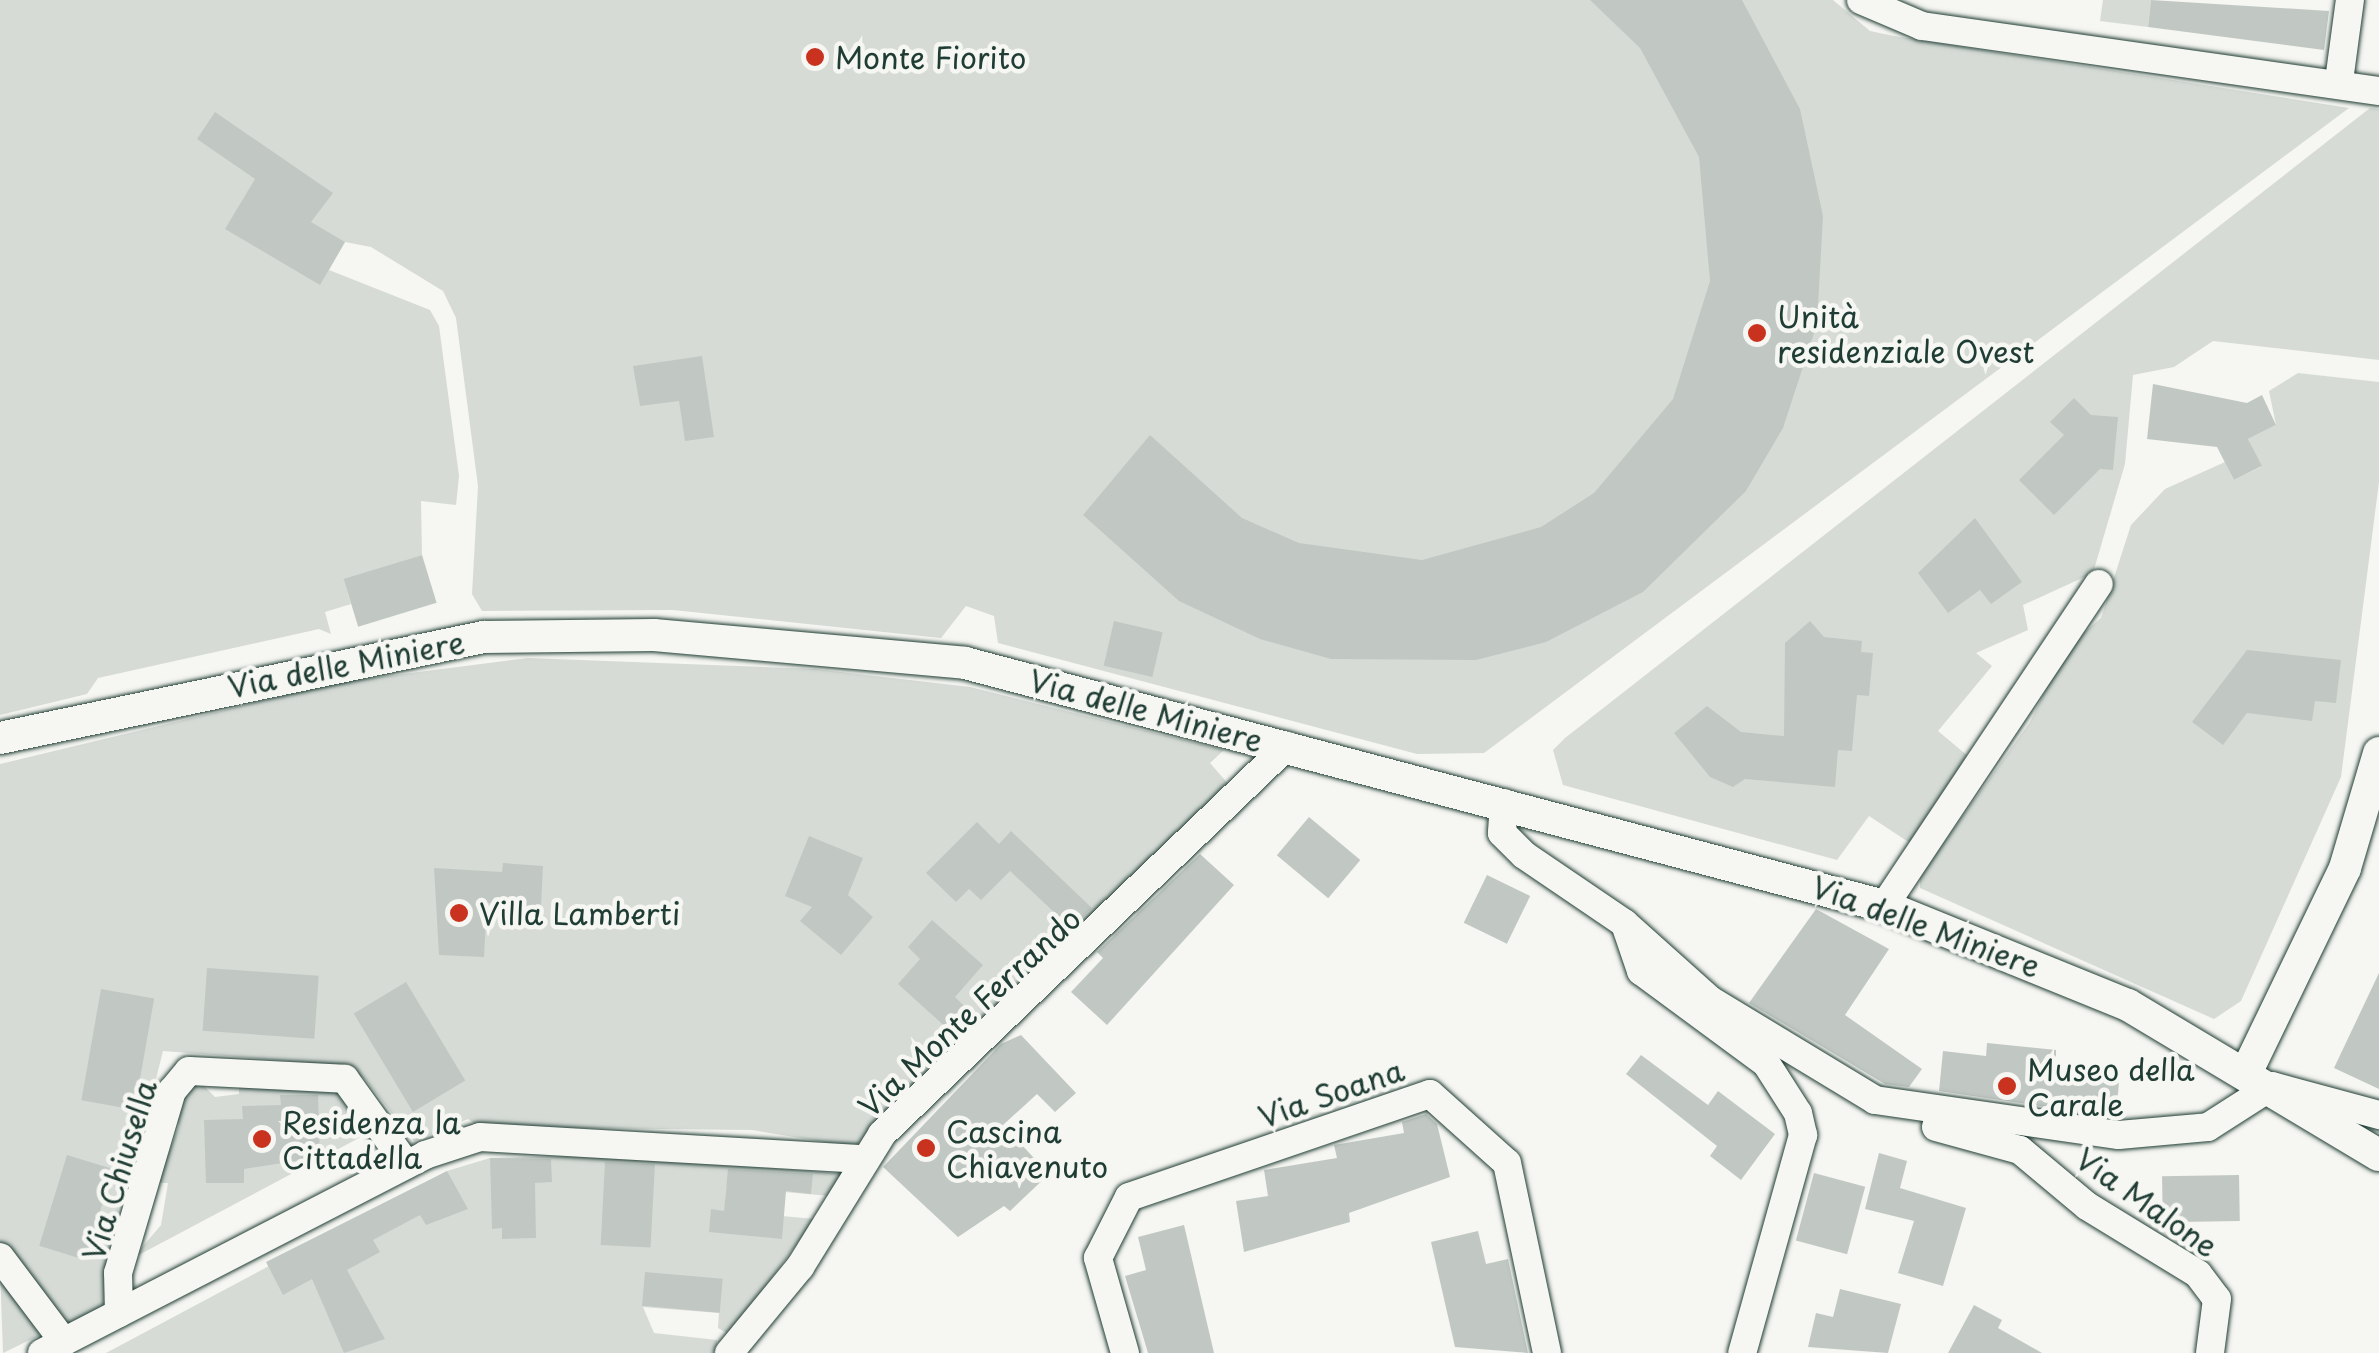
<!DOCTYPE html>
<html>
<head>
<meta charset="utf-8">
<style>
	body { margin:0 }
	#map { position:relative; width:2379px; height:1353px; overflow:hidden; background:#f6f6f2; font-family:"Playpen Sans",sans-serif }
	div>[style] { position:absolute }
	[style*='--x'] { left:calc(var(--x)*1px); top:calc(var(--y)*1px); width:calc(var(--w)*1px); rotate:calc(var(--a)*1deg) }
	.green>* { inset:0; background:#d6dbd6 }
	.building>* { inset:0; background:#c1c8c3; transform-origin:0 0 }
	.roads { filter:drop-shadow(0 0 2px #1f3d34) drop-shadow(0 0 2px #1f3d34) }
	.minor>* { height:28px; margin:-14px; padding:0 14px; transform-origin:14px; border-radius:14px; background:#f6f6f2 }
	.tertiary>* { height:32px; margin:-16px; padding:0 16px; transform-origin:16px; border-radius:16px; background:#f6f6f2 }
	.dots>* { width:28px; height:28px; translate:-50% -50%; box-sizing:border-box; border:5px solid #f6f6f2; border-radius:50% }
	span { translate:-50% -50%; white-space:nowrap; text-align:center; line-height:1.15; -webkit-text-stroke:9px #f6f6f2; paint-order:stroke }
	.poi-label { font-size:30px; color:#1f3d34 }
	.left { translate:0 -50%; text-align:left }
	.street-label { font-size:30px; color:#1f3d34 }
</style>
</head>
<body>
<div id="map">
	<div class="green">
		<div style="clip-path:polygon(0 0,1833px 0,1870px 31px,1894px 36px,2349px 108px,1484px 753px,1417px 754px,998px 643px,994px 616px,966px 606px,941px 638px,673px 610px,482px 611px,472px 594px,478px 486px,456px 318px,443px 291px,371px 247px,345px 242px,329px 270px,430px 310px,439px 326px,459px 476px,456px 505px,421px 501px,422px 555px,344px 580px,351px 604px,325px 612px,331px 634px,319px 629px,98px 678px,87px 694px,0 715px)"></div>
		<div style="clip-path:polygon(2103px 0,2151px 0,2148px 27px,2100px 21px)"></div>
		<div style="clip-path:polygon(2370px 108px,2379px 109px,2379px 360px,2213px 341px,2174px 367px,2133px 375px,2125px 464px,2093px 573px,2023px 605px,2028px 630px,1976px 653px,1992px 666px,1938px 731px,1969px 757px,1910px 843px,1869px 816px,1837px 860px,1563px 785px,1553px 750px,1565px 738px)"></div>
		<div style="clip-path:polygon(2298px 373px,2379px 382px,2379px 482px,2341px 777px,2241px 1001px,2214px 1019px,1920px 888px,1920px 876px,2030px 722px,2066px 648px,2101px 618px,2131px 525px,2165px 489px,2225px 462px,2234px 480px,2261px 467px,2248px 439px,2276px 425px,2269px 391px)"></div>
		<div style="clip-path:polygon(528px 658px,815px 669px,970px 687px,1224px 750px,1210px 763px,1230px 786px,960px 1056px,951px 1047px,854px 1147px,752px 1130px,480px 1127px,468px 1119px,414px 1141px,364px 1078px,340px 1065px,163px 1051px,152px 1095px,159px 1106px,118px 1209px,103px 1306px,66px 1325px,0 1246px,0 764px,341px 682px)"></div>
		<div style="clip-path:polygon(239px 1076px,346px 1086px,349px 1130px,374px 1130px,133px 1258px,161px 1225px,168px 1183px,157px 1183px,179px 1126px,175px 1105px,197px 1079px,215px 1097px,239px 1094px)"></div>
		<div style="clip-path:polygon(605px 1155px,845px 1174px,830px 1196px,726px 1187px,725px 1211px,815px 1219px,730px 1335px,718px 1328px,719px 1313px,643px 1307px,654px 1333px,717px 1340px,717px 1353px,106px 1353px,447px 1171px,490px 1158px)"></div>
		<div style="clip-path:polygon(0 1267px,45px 1322px,38px 1336px,3px 1353px)"></div>
	</div>
	<div class="building">
		<div style="clip-path:polygon(1590px 0,1742px 0,1800px 109px,1823px 216px,1817px 324px,1783px 428px,1746px 491px,1643px 592px,1546px 642px,1476px 660px,1331px 659px,1260px 639px,1179px 601px,1083px 515px,1150px 435px,1242px 518px,1299px 543px,1422px 560px,1541px 527px,1594px 493px,1673px 399px,1710px 281px,1699px 157px,1640px 48px)"></div>
		<div style="clip-path:polygon(2151px 0,2329px 11px,2324px 50px,2148px 27px)"></div>
		<div style="clip-path:polygon(215px 112px,333px 193px,311px 222px,345px 242px,320px 285px,225px 229px,255px 179px,197px 139px)"></div>
		<div style="clip-path:polygon(702px 356px,714px 437px,685px 441px,679px 401px,640px 406px,633px 366px)"></div>
		<div style="clip-path:polygon(2153px 384px,2247px 403px,2262px 395px,2276px 425px,2248px 439px,2262px 466px,2234px 480px,2217px 447px,2147px 439px)"></div>
		<div style="clip-path:polygon(2074px 398px,2091px 415px,2118px 417px,2113px 470px,2100px 469px,2054px 515px,2019px 480px,2064px 435px,2050px 422px)"></div>
		<div style="clip-path:polygon(1975px 518px,2022px 582px,1991px 604px,1980px 590px,1948px 613px,1918px 573px)"></div>
		<div style="left:422px;top:555px;width:50px;height:82px;rotate:73deg"></div>
		<div style="left:1114px;top:621px;width:50px;height:46px;rotate:13deg"></div>
		<div style="clip-path:polygon(1810px 621px,1824px 637px,1862px 641px,1861px 652px,1873px 653px,1869px 696px,1857px 695px,1852px 751px,1838px 750px,1835px 787px,1745px 779px,1733px 787px,1710px 777px,1674px 733px,1707px 706px,1741px 732px,1784px 736px,1785px 643px)"></div>
		<div style="clip-path:polygon(2247px 650px,2341px 660px,2336px 703px,2315px 701px,2312px 721px,2247px 713px,2223px 745px,2192px 722px)"></div>
		<div style="left:1309px;top:817px;width:67px;height:50px;rotate:40deg"></div>
		<div style="clip-path:polygon(977px 822px,999px 844px,1011px 831px,1092px 908px,1071px 928px,1010px 871px,981px 900px,969px 889px,956px 902px,926px 873px)"></div>
		<div style="clip-path:polygon(809px 836px,863px 858px,848px 895px,873px 917px,841px 955px,800px 921px,812px 907px,785px 896px)"></div>
		<div style="clip-path:polygon(1200px 854px,1234px 885px,1107px 1025px,1071px 992px,1103px 958px,1097px 952px)"></div>
		<div style="clip-path:polygon(503px 863px,543px 866px,541px 906px,487px 903px,484px 957px,439px 955px,434px 868px,502px 872px)"></div>
		<div style="left:1487px;top:875px;width:48px;height:53px;rotate:26deg"></div>
		<div style="clip-path:polygon(1816px 909px,1889px 949px,1845px 1015px,1922px 1069px,1909px 1087px,1885px 1084px,1749px 1003px)"></div>
		<div style="clip-path:polygon(932px 920px,983px 965px,955px 997px,977px 1019px,949px 1045px,942px 1038px,950px 1031px,898px 984px,920px 959px,908px 947px)"></div>
		<div style="left:207px;top:968px;width:112px;height:63px;rotate:4deg"></div>
		<div style="clip-path:polygon(2379px 973px,2379px 1089px,2334px 1068px)"></div>
		<div style="left:406px;top:982px;width:115px;height:61px;rotate:59deg"></div>
		<div style="left:101px;top:989px;width:54px;height:113px;rotate:10deg"></div>
		<div style="clip-path:polygon(1021px 1035px,1076px 1093px,1055px 1112px,1037px 1094px,1003px 1125px,1049px 1174px,1010px 1211px,1004px 1206px,958px 1237px,883px 1167px,1001px 1044px)"></div>
		<div style="clip-path:polygon(1987px 1043px,2056px 1050px,2056px 1062px,2119px 1082px,2116px 1117px,1939px 1091px,1943px 1051px,1986px 1056px)"></div>
		<div style="clip-path:polygon(1641px 1055px,1708px 1105px,1718px 1091px,1775px 1134px,1741px 1180px,1710px 1156px,1717px 1146px,1626px 1074px)"></div>
		<div style="clip-path:polygon(280px 1095px,318px 1095px,320px 1157px,244px 1169px,244px 1183px,206px 1183px,204px 1120px,243px 1119px,242px 1106px,281px 1105px)"></div>
		<div style="clip-path:polygon(1426px 1114px,1437px 1124px,1450px 1177px,1349px 1213px,1350px 1222px,1244px 1252px,1236px 1201px,1268px 1196px,1264px 1170px,1337px 1158px,1334px 1145px,1404px 1133px,1402px 1122px)"></div>
		<div style="clip-path:polygon(1879px 1153px,1907px 1161px,1900px 1188px,1966px 1208px,1943px 1286px,1898px 1273px,1914px 1221px,1865px 1209px)"></div>
		<div style="left:67px;top:1155px;width:48px;height:95px;rotate:17deg"></div>
		<div style="clip-path:polygon(490px 1158px,551px 1159px,552px 1182px,535px 1183px,536px 1238px,502px 1239px,502px 1228px,492px 1229px)"></div>
		<div style="left:605px;top:1162px;width:50px;height:83px;rotate:3deg"></div>
		<div style="clip-path:polygon(728px 1169px,813px 1174px,811px 1194px,786px 1191px,782px 1239px,709px 1232px,711px 1209px,724px 1211px)"></div>
		<div style="clip-path:polygon(447px 1171px,468px 1209px,426px 1225px,420px 1215px,373px 1240px,380px 1252px,347px 1270px,385px 1339px,344px 1353px,312px 1279px,283px 1295px,266px 1262px)"></div>
		<div style="left:1814px;top:1173px;width:53px;height:70px;rotate:15deg"></div>
		<div style="left:2239px;top:1175px;width:46px;height:77px;rotate:89deg"></div>
		<div style="clip-path:polygon(1184px 1225px,1214px 1353px,1148px 1353px,1125px 1276px,1146px 1270px,1138px 1237px)"></div>
		<div style="clip-path:polygon(1478px 1231px,1486px 1264px,1508px 1259px,1528px 1353px,1455px 1347px,1431px 1242px)"></div>
		<div style="left:645px;top:1272px;width:78px;height:34px;rotate:5deg"></div>
		<div style="clip-path:polygon(1840px 1289px,1901px 1304px,1888px 1353px,1808px 1347px,1816px 1313px,1833px 1317px)"></div>
		<div style="clip-path:polygon(1974px 1305px,2002px 1320px,1998px 1328px,2042px 1353px,1948px 1353px)"></div>
	</div>
	<div class="roads">
		<div class="minor">
			<div style="--x:1861;--y:0;--w:66;--a:23.1"></div>
			<div style="--x:1922;--y:26;--w:462;--a:8.1"></div>
			<div style="--x:2339;--y:81;--w:82;--a:-82.3"></div>
			<div style="--x:1504;--y:803;--w:30;--a:94"></div>
			<div style="--x:1502;--y:833;--w:31;--a:45"></div>
			<div style="--x:1524;--y:855;--w:121;--a:34.2"></div>
			<div style="--x:1624;--y:923;--w:115;--a:41.8"></div>
			<div style="--x:1710;--y:1000;--w:193;--a:31.2"></div>
			<div style="--x:1875;--y:1100;--w:246;--a:8.2"></div>
			<div style="--x:2119;--y:1135;--w:89;--a:-5.1"></div>
			<div style="--x:2208;--y:1127;--w:76;--a:-32.6"></div>
			<div style="--x:2272;--y:1086;--w:111;--a:15.2"></div>
			<div style="--x:1884;--y:906;--w:387;--a:-56.3"></div>
			<div style="--x:1625;--y:924;--w:50;--a:71.2"></div>
			<div style="--x:1641;--y:971;--w:155;--a:36.4"></div>
			<div style="--x:1766;--y:1063;--w:59;--a:57.4"></div>
			<div style="--x:1798;--y:1113;--w:23;--a:77"></div>
			<div style="--x:1803;--y:1135;--w:226;--a:105.6"></div>
			<div style="--x:1936;--y:1127;--w:87;--a:15.3"></div>
			<div style="--x:2020;--y:1150;--w:87;--a:39.9"></div>
			<div style="--x:2087;--y:1206;--w:130;--a:31.5"></div>
			<div style="--x:2198;--y:1274;--w:31;--a:53"></div>
			<div style="--x:2217;--y:1299;--w:54;--a:97.4"></div>
			<div style="--x:0;--y:1257;--w:106;--a:53"></div>
			<div style="--x:119;--y:1313;--w:40;--a:-91.4"></div>
			<div style="--x:118;--y:1273;--w:190;--a:-73.5"></div>
			<div style="--x:172;--y:1091;--w:26;--a:-50"></div>
			<div style="--x:189;--y:1071;--w:156;--a:2.9"></div>
			<div style="--x:345;--y:1079;--w:105;--a:54.3"></div>
			<div style="--x:42;--y:1353;--w:431;--a:-27.3"></div>
			<div style="--x:425;--y:1155;--w:58;--a:-18.1"></div>
			<div style="--x:480;--y:1137;--w:384;--a:3.3"></div>
			<div style="--x:729;--y:1353;--w:112;--a:-50.5"></div>
			<div style="--x:800;--y:1267;--w:156;--a:-58.3"></div>
			<div style="--x:882;--y:1134;--w:561;--a:-43.77"></div>
			<div style="--x:1125;--y:1353;--w:99;--a:-105.9"></div>
			<div style="--x:1098;--y:1258;--w:68;--a:-63.1"></div>
			<div style="--x:1129;--y:1197;--w:318;--a:-18.9"></div>
			<div style="--x:1430;--y:1094;--w:103;--a:41.9"></div>
			<div style="--x:1507;--y:1163;--w:194;--a:78.1"></div>
		</div>
		<div class="tertiary">
			<div style="--x:0;--y:738;--w:494;--a:-11.8"></div>
			<div style="--x:484;--y:637;--w:170;--a:-0.7"></div>
			<div style="--x:654;--y:635;--w:312;--a:5.1"></div>
			<div style="--x:965;--y:663;--w:951;--a:14.81"></div>
			<div style="--x:1884;--y:906;--w:263;--a:22.1"></div>
			<div style="--x:2128;--y:1005;--w:292;--a:30.9"></div>
			<div style="--x:2247;--y:1071;--w:225;--a:-64.2"></div>
			<div style="--x:2345;--y:868;--w:120;--a:-73.5"></div>
		</div>
	</div>
	<div class="dots">
		<div style="left:815px;top:57px;background:#c8321e"></div>
		<div style="left:1757px;top:333px;background:#c8321e"></div>
		<div style="left:459px;top:913px;background:#c8321e"></div>
		<div style="left:2007px;top:1086px;background:#c8321e"></div>
		<div style="left:262px;top:1139px;background:#c8321e"></div>
		<div style="left:926px;top:1148px;background:#c8321e"></div>
	</div>
	<div class="poi-label">
		<span class="left" style="left:835px;top:57px">Monte Fiorito</span>
		<span class="left" style="left:1777px;top:333px">Unità<br>residenziale Ovest</span>
		<span class="left" style="left:479px;top:913px">Villa Lamberti</span>
		<span class="left" style="left:2027px;top:1086px">Museo della<br>Carale</span>
		<span class="left" style="left:282px;top:1139px">Residenza la<br>Cittadella</span>
		<span class="left" style="left:946px;top:1148px">Cascina<br>Chiavenuto</span>
	</div>
	<div class="street-label">
		<span style="left:346px;top:664px;rotate:-11deg">Via delle Miniere</span>
		<span style="left:1146px;top:710px;rotate:15deg">Via delle Miniere</span>
		<span style="left:1926px;top:926px;rotate:20deg">Via delle Miniere</span>
		<span style="left:969px;top:1012px;rotate:-43deg">Via Monte Ferrando</span>
		<span style="left:1331px;top:1093px;rotate:-19deg">Via Soana</span>
		<span style="left:119px;top:1170px;rotate:-73deg">Via Chiusella</span>
		<span style="left:2147px;top:1202px;rotate:35deg">Via Malone</span>
	</div>
</div>
</body>
</html>
